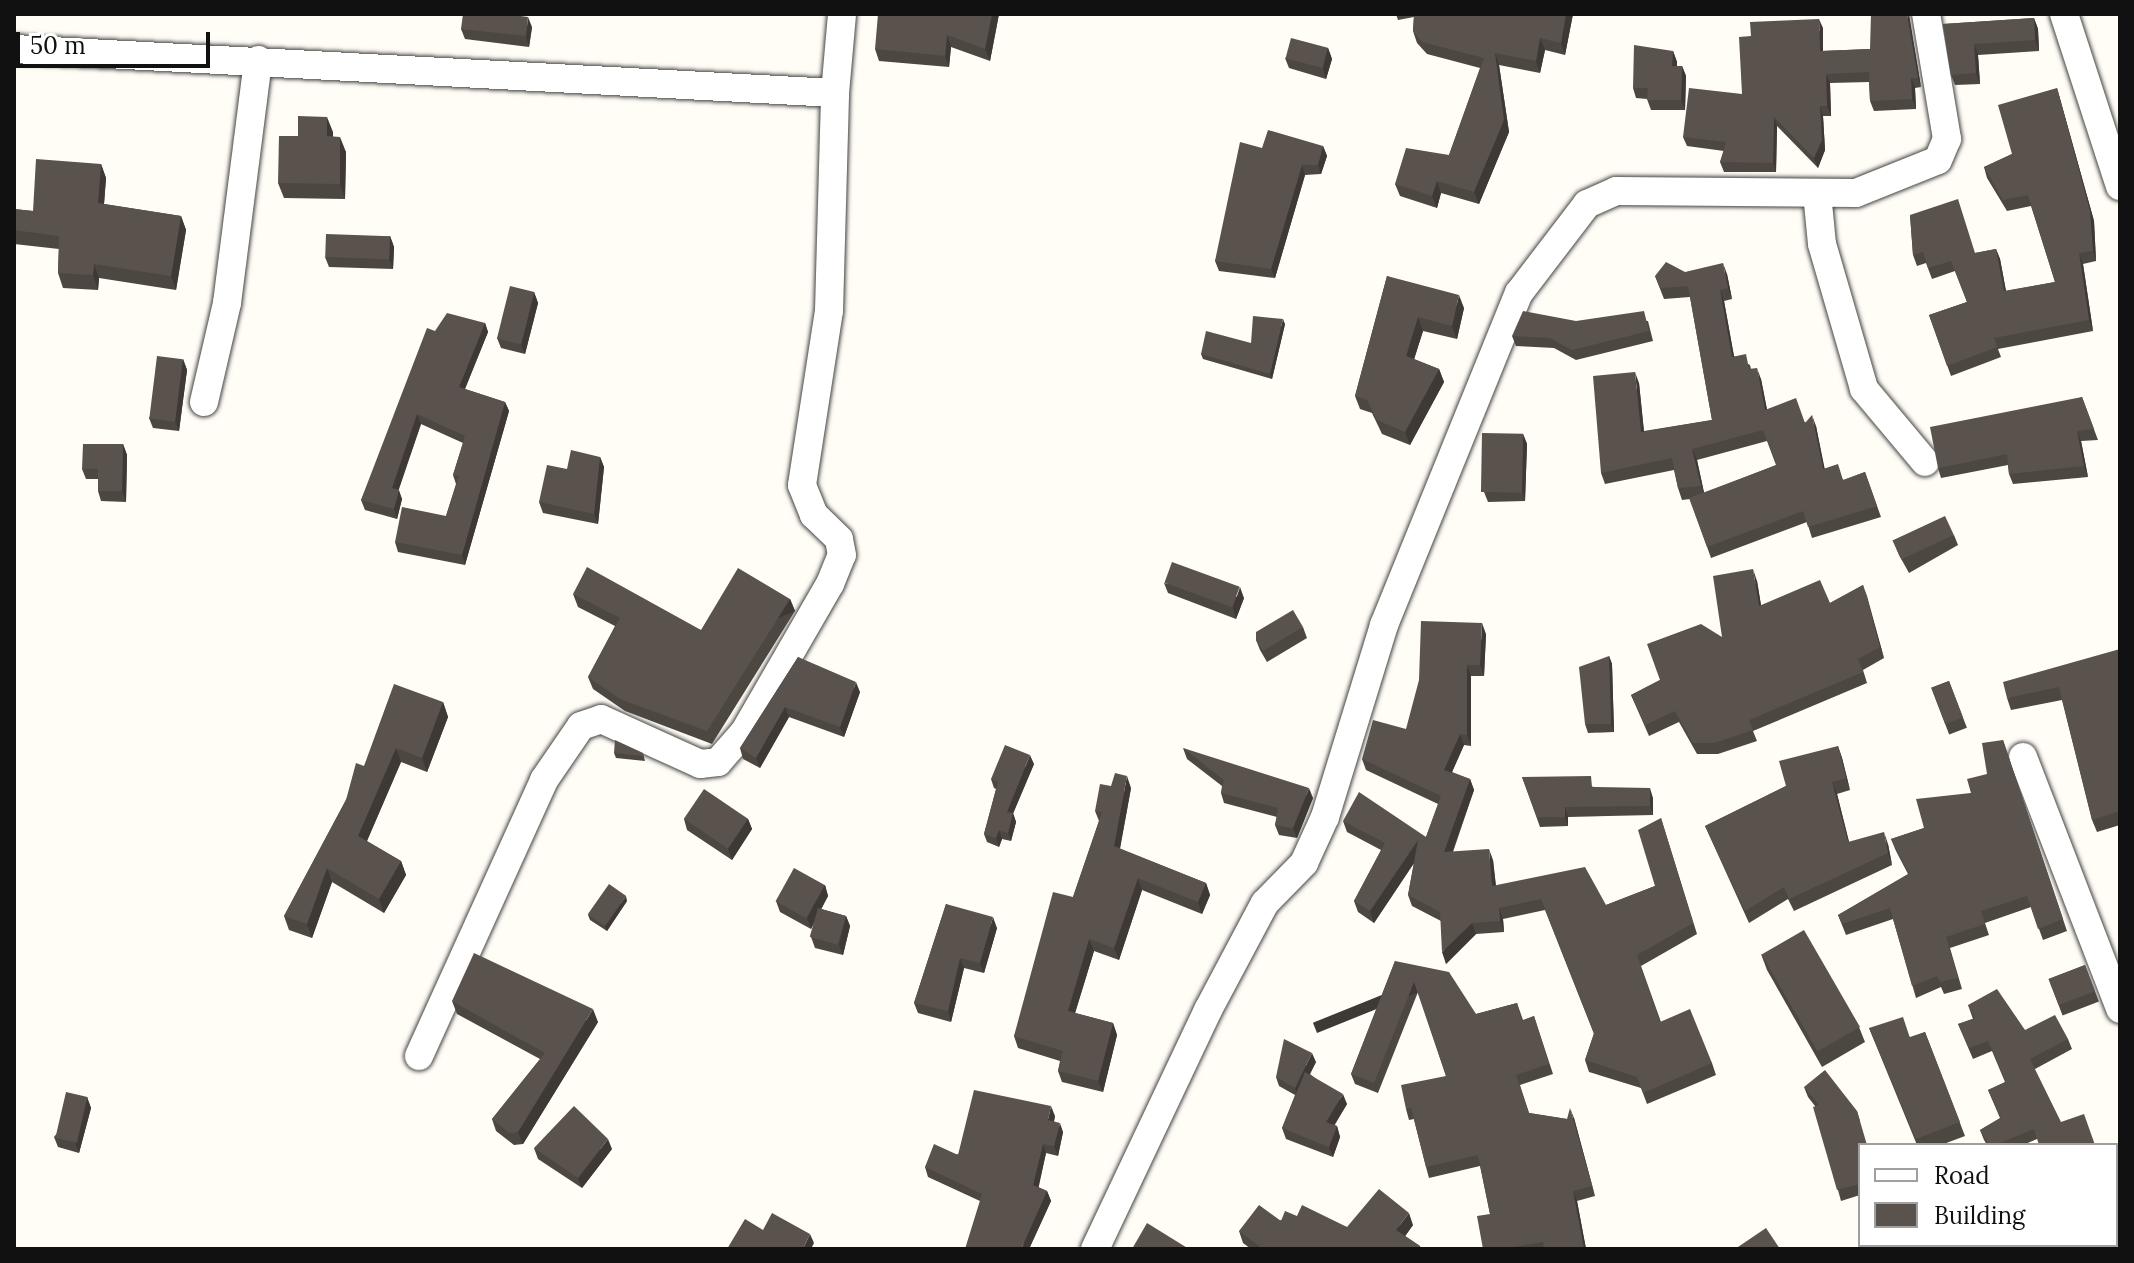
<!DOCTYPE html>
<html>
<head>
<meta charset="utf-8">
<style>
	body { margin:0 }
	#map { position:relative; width:2134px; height:1263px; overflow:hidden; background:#fffdf5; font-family:Lora,serif }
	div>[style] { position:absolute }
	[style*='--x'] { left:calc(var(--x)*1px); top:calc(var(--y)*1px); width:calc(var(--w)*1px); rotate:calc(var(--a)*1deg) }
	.roads { filter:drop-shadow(0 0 2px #444) drop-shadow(0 0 2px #444) }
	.minor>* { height:28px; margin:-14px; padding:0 14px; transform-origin:14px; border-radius:14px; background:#fff }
	.wall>* { inset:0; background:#4d4742; transform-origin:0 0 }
	.shaded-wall>* { inset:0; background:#3f3936; transform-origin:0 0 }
	.building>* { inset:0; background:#5a524d; transform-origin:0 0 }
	span { translate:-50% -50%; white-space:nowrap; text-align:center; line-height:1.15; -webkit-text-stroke:8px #fff; paint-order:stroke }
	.frame { position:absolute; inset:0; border:16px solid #111; pointer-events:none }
	.legend { position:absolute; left:1858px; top:1143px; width:260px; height:104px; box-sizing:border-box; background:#fff; border:2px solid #a0a0a0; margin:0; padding:10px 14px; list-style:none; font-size:24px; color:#111 }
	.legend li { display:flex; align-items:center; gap:16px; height:40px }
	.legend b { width:40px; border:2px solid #a0a0a0 }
	.scale { position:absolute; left:16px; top:32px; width:194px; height:36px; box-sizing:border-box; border:4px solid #111; border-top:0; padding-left:10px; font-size:24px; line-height:28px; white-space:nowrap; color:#111; -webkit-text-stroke:6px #fff; paint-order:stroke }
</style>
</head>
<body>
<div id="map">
	<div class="roads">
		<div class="minor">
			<div style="--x:2064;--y:14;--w:181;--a:72"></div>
			<div style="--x:14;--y:49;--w:822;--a:3.07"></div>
			<div style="--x:835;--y:93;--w:79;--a:-84.9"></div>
			<div style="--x:1817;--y:193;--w:51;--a:84.4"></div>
			<div style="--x:1822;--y:244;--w:151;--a:73.8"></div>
			<div style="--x:1864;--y:389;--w:95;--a:50.1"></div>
			<div style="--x:204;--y:402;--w:102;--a:-76.9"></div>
			<div style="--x:227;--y:303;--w:245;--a:-82.7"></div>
			<div style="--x:2023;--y:757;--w:270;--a:68.9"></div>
			<div style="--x:419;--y:1056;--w:303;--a:-65.6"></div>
			<div style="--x:544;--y:780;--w:65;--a:-55.6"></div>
			<div style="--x:581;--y:726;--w:21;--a:-19"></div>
			<div style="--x:601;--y:719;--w:109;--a:24.4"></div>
			<div style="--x:700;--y:764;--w:18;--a:-6"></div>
			<div style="--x:718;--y:762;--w:41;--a:-48.9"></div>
			<div style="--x:745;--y:731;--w:170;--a:-60"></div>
			<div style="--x:830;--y:584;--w:31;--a:-68"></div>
			<div style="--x:842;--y:555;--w:16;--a:-101"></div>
			<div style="--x:839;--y:539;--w:35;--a:-136"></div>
			<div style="--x:814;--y:515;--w:32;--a:-112"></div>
			<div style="--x:802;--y:485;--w:176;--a:-81.2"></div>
			<div style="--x:829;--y:311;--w:218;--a:-88.4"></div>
			<div style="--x:1095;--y:1249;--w:264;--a:-64.7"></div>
			<div style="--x:1208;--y:1010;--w:121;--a:-62"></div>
			<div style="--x:1265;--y:903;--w:56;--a:-45.7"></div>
			<div style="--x:1304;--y:863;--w:51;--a:-65.5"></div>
			<div style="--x:1325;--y:817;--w:201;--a:-72.9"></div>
			<div style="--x:1384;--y:625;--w:358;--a:-67.9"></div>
			<div style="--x:1519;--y:293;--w:112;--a:-52.6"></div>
			<div style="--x:1587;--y:204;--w:32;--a:-24"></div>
			<div style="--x:1616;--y:191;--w:240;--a:0.5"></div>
			<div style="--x:1856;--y:193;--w:88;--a:-21.9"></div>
			<div style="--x:1938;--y:160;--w:23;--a:-67"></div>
			<div style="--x:1947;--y:139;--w:127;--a:-99.5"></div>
		</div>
	</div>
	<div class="wall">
		<div style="clip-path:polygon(999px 14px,990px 61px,951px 47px,949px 67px,879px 61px,875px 49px)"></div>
		<div style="clip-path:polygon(1396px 14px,1573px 14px,1565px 55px,1545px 50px,1540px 73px,1499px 65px,1509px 132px,1479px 204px,1441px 193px,1437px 208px,1400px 196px,1395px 184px,1449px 155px,1480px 68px,1427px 54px,1417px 43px,1413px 31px,1414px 17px,1398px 20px)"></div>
		<div style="clip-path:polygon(1909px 17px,1921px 87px,1915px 88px,1916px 109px,1874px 111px,1870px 101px,1869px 82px,1830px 83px,1831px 116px,1823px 116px,1825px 150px,1818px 168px,1777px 126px,1776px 172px,1724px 172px,1720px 162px,1724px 151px,1687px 146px,1683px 137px,1742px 94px,1823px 28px,1823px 51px,1870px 49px)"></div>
		<div style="clip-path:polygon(2034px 18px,2038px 29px,2039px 51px,1978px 55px,1980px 84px,1955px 85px,1951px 75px,1943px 24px)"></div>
		<div style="clip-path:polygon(532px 27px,529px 47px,465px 39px,461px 29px)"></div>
		<div style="clip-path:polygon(1328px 48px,1332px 59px,1326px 79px,1289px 68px,1285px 58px)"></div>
		<div style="clip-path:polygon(1673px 51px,1677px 62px,1677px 66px,1682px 66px,1686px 76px,1685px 110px,1651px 110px,1647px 99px,1636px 98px,1633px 88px)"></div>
		<div style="clip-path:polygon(2057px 88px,2094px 221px,2096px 261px,2083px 264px,2093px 331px,1998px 349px,2001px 357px,1951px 376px,1929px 315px,1967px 302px,1955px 271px,1932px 279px,1926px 263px,1917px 266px,1913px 255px,1910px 215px,1975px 253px,1996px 249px,2000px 259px,2006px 291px,2055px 282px,2031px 206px,2007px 211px,1987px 178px,1984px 167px,2012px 154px)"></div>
		<div style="clip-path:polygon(333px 132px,333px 137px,346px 152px,345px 199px,284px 198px,278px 183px,298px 136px)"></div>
		<div style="clip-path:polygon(1323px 146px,1327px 156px,1321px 174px,1305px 175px,1275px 278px,1219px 271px,1215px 261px,1262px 148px)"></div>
		<div style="clip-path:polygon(101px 164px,106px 178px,104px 204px,181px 216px,186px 230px,176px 290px,99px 278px,98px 290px,63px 288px,58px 273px,59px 249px,14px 244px,14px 209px,33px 211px)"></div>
		<div style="clip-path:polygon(390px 236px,394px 247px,393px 269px,329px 267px,325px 257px)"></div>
		<div style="clip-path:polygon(evenodd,1685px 272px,1727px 274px,1732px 299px,1724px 301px,1734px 356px,1750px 365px,1751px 369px,1761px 379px,1767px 409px,1816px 426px,1824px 468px,1844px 480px,1865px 472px,1881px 517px,1812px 538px,1807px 522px,1711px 558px,1690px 499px,1682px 500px,1678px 488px,1674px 470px,1605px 484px,1601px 473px,1639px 383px,1644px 431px,1712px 420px,1690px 297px,1664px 299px,1655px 276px,1685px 272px,1767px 441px,1776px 465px,1704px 493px,1697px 460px,1767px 441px)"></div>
		<div style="clip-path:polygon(1387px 276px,1464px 308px,1457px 339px,1423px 331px,1414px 359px,1439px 369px,1444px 382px,1410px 445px,1382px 434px,1372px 413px,1360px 409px,1355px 396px)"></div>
		<div style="clip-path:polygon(534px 292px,538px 303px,525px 354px,501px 348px,497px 338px)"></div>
		<div style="clip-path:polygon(1576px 321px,1648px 321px,1653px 341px,1576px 360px,1554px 348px,1516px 346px,1512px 336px)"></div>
		<div style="clip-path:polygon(485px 323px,488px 332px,465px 389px,505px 402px,509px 411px,465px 565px,398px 552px,395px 542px,446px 516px,456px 484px,453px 475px,463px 443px,421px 424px,398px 490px,402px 499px,397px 519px,365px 510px,361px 500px,435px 331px)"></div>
		<div style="clip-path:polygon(1285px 324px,1272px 379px,1203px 359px,1201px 354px,1251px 343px)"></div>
		<div style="clip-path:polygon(183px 359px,187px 370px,179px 431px,153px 428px,149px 418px)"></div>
		<div style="clip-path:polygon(2082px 397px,2098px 440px,2081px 441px,2088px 477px,2013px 484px,2009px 474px,2008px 465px,1941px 478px,1938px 468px)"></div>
		<div style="clip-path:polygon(1523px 434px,1527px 444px,1525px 501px,1488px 502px,1484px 492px)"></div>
		<div style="clip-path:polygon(123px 444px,127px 455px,126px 502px,101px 501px,98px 491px,98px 479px,86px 479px,82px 469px)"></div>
		<div style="clip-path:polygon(600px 457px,604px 467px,598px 524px,543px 513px,539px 502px,567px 469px)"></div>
		<div style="clip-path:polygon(1954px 535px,1958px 545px,1909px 573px,1899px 555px,1895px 545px)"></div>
		<div style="clip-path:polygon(1757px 581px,1761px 605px,1830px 603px,1863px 585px,1884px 658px,1863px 670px,1867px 683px,1753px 731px,1757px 741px,1718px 754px,1697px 754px,1679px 722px,1649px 736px,1631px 695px,1660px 680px,1722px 637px)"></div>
		<div style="clip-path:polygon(1164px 583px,1244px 598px,1236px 619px,1168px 593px)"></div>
		<div style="clip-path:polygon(573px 594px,701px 630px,790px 599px,795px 611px,712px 744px,625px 711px,593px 689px,588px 677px,615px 626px,578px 607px)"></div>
		<div style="clip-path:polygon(1303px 627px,1307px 638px,1267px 662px,1260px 650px,1256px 640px)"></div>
		<div style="clip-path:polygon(1486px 634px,1484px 676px,1471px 676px,1471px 746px,1464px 745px,1452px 772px,1470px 779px,1474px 790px,1453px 852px,1493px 860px,1496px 886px,1606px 905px,1655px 886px,1661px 818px,1697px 934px,1641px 966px,1661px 1022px,1712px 1063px,1716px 1075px,1647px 1104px,1641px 1088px,1589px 1072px,1585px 1060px,1594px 1034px,1545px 910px,1503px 919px,1504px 932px,1476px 934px,1446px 964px,1441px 921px,1412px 906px,1408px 895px,1414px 863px,1374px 923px,1358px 912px,1354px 901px,1381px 850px,1347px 832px,1343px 821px,1426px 837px,1438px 804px,1366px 770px,1362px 759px,1406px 729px)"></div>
		<div style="clip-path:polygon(2120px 649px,2120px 825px,2097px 832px,2092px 820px,2062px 700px,2011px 710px,2007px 698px)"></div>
		<div style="clip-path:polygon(1609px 656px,1612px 664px,1614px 732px,1588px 733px,1585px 724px)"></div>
		<div style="clip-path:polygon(798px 657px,860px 692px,844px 737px,789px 717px,760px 768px,743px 759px,740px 748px)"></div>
		<div style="left:1949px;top:681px;width:50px;height:19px;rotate:69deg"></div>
		<div style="clip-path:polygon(443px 702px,448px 717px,427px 772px,401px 762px,367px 841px,401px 861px,406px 875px,384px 913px,332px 882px,312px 938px,289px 930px,284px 916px,364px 766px)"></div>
		<div style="clip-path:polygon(2003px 740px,2067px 931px,2043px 940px,2031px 907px,1985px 923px,1989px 935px,1950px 948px,1962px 989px,1944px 994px,1941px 987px,1916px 998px,1893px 919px,1846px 935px,1838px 915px,1908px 874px,1896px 851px,1891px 839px,1924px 828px,1971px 793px,1987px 774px)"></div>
		<div style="clip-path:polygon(1838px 746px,1842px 758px,1850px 790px,1837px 794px,1849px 842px,1888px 844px,1892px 865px,1794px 911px,1788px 899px,1749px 923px,1705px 826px,1786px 786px)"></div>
		<div style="clip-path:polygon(1183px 748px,1313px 798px,1297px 838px,1279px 835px,1275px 825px,1277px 817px,1224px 803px,1221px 793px,1222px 786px,1187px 759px)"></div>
		<div style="clip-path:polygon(614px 753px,643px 753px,645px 761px,616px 758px)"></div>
		<div style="clip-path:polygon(1034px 764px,1013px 813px,1016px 822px,1011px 841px,1002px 839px,999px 847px,987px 842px,984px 834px,996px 789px,994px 788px,991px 779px)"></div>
		<div style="clip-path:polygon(1522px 777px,1595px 787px,1653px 798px,1653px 815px,1568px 817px,1568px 826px,1540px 827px)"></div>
		<div style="clip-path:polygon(1131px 788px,1120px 849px,1206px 883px,1210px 895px,1202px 914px,1142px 890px,1119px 960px,1094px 951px,1075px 1013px,1113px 1023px,1117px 1035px,1103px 1092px,1062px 1082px,1058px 1071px,1060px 1061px,1018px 1048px,1014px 1036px,1073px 897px,1099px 821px,1095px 811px)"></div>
		<div style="clip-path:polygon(684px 819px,748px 819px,752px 829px,732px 860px,687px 830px)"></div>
		<div style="clip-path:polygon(825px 885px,828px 896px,821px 909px,846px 916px,850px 926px,843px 955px,815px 948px,811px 937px,815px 920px,811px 929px,780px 912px,776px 901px)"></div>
		<div style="clip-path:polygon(627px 901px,607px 931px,590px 920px,588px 915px)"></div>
		<div style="clip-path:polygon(946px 904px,997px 928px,984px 973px,964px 968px,951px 1022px,918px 1013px,914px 1003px)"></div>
		<div style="clip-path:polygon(1761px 954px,1859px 1027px,1865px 1042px,1822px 1067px,1767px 970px)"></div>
		<div style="clip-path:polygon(1395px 961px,1476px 1014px,1517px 1003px,1523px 1020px,1534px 1016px,1553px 1074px,1520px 1085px,1529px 1113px,1567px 1119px,1574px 1118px,1595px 1196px,1577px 1201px,1586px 1249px,1483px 1249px,1490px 1214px,1480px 1166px,1429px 1178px,1426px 1167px,1414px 1119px,1409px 1120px,1406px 1109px,1446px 1076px,1418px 992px,1378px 1093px,1355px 1084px,1351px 1074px)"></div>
		<div style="left:2085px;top:965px;width:39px;height:39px;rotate:69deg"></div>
		<div style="clip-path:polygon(452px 1001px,598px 1022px,523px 1144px,514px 1145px,496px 1131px,492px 1119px,540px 1059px,457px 1014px)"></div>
		<div style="clip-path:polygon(1968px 1005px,2025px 1030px,2068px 1039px,2072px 1049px,2035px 1069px,2037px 1139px,2023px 1145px,1987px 1145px,1984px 1140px,1980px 1130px,2000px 1118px,1988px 1090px,2005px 1082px,1992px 1051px,1973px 1059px,1958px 1024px,1973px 1019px)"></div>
		<div style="clip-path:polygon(1869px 1028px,1910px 1037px,1925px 1032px,1965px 1136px,1941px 1145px,1917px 1145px)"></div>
		<div style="clip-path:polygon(1316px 1062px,1310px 1074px,1347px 1104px,1334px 1125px,1337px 1126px,1340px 1137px,1333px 1157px,1286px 1139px,1282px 1128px,1295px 1095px,1279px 1086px,1276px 1077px)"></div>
		<div style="clip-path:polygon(1804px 1087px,1857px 1111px,1860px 1121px,1860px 1195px,1841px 1201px,1815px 1106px,1808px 1097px)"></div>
		<div style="clip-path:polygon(87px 1097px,91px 1108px,79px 1153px,58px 1147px,54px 1137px)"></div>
		<div style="clip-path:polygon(1055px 1116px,1054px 1121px,1063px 1132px,1058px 1156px,1046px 1153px,1038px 1187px,1047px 1191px,1051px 1201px,1029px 1249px,980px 1201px,928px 1177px,925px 1167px)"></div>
		<div style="clip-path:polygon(534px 1148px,612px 1149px,582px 1188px,538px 1159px)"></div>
		<div style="clip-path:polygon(1297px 1216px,1347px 1227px,1413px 1225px,1405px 1236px,1420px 1246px,1421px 1249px,1251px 1249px,1243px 1243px,1239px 1231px)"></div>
	</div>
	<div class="shaded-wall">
		<div style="clip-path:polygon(992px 14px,999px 14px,990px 61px,985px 49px)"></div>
		<div style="clip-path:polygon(1566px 14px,1573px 14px,1565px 55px,1561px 43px)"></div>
		<div style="clip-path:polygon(1907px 14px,1909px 14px,1921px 87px,1918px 78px)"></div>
		<div style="clip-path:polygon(528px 17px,532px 27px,529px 47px,526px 36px)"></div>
		<div style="clip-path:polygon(2034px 18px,2038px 29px,2039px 51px,2035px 40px)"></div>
		<div style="clip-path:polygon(1819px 19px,1823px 28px,1823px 60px,1820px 51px)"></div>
		<div style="clip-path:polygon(947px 35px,951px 47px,949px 67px,945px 56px)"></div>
		<div style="clip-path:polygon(1540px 38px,1545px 50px,1540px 73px,1536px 61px)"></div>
		<div style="clip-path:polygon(1974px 44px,1978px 55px,1980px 84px,1976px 73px)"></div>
		<div style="clip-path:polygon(1328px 48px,1332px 59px,1326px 79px,1323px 69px)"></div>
		<div style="clip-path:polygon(1673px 51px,1677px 62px,1676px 76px,1672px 66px)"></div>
		<div style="clip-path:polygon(1495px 53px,1499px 65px,1509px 132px,1479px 204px,1474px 192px)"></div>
		<div style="clip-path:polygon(1682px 66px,1686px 76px,1685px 110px,1681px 100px)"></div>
		<div style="clip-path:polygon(1826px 74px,1830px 83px,1831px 116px,1827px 106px)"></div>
		<div style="clip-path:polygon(1911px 78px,1915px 88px,1916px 109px,1912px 99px)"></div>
		<div style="clip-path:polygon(2057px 88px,2094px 221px,2096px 261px,2093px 251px)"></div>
		<div style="clip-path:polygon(1820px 106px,1823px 116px,1825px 150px,1818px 168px,1814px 158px)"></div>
		<div style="clip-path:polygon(327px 117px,333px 132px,333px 152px,327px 136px)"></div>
		<div style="clip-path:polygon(1774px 117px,1777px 126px,1776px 172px,1773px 163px)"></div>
		<div style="clip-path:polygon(340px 137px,346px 152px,345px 199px,340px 184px)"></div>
		<div style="clip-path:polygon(1323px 146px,1327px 156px,1321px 174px,1318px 165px)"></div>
		<div style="clip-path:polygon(101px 164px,106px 178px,103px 217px,98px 203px)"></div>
		<div style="clip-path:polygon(1302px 165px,1305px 175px,1275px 278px,1271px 269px)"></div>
		<div style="clip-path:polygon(1437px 181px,1441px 193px,1437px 208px,1432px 196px)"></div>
		<div style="clip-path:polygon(181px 216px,186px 230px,176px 290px,171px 276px)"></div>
		<div style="clip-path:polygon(390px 236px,394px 247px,393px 269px,389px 259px)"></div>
		<div style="clip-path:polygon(1996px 249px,2000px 259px,2008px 302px,2004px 291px)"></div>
		<div style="clip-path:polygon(2079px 253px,2083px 264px,2093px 331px,2089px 320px)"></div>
		<div style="clip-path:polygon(1723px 263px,1727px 274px,1732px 299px,1728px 288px)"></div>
		<div style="clip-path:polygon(94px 264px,99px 278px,98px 290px,93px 275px)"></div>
		<div style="clip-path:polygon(1720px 290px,1724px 301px,1736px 368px,1732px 357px)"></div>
		<div style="clip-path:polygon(534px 292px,538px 303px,525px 354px,521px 344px)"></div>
		<div style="clip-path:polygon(1459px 295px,1464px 308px,1457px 339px,1452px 326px)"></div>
		<div style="clip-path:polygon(1418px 317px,1423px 331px,1411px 369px,1406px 356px)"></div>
		<div style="clip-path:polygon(1283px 319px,1285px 324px,1272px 379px,1270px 374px)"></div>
		<div style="clip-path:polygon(485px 323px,488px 332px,462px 396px,459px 387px)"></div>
		<div style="clip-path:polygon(183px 359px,187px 370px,179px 431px,175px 421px)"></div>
		<div style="clip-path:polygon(1757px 368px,1761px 379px,1769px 421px,1765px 410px)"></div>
		<div style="clip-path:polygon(1439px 369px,1444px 382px,1410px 445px,1405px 432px)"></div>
		<div style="clip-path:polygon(1635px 372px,1639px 383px,1645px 443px,1641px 432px)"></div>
		<div style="clip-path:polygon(505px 402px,509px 411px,465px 565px,462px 555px)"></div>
		<div style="clip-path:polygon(417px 414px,421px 424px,396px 498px,392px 488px)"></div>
		<div style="clip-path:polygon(1812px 415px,1816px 426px,1827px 480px,1823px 469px)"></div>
		<div style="clip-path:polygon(2077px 431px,2081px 441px,2088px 477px,2084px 466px)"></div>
		<div style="clip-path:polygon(1523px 434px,1527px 444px,1525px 501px,1522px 491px)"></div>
		<div style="clip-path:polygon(123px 444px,127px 455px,126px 502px,122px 491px)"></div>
		<div style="clip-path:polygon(1692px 449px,1697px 460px,1705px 497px,1701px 486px)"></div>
		<div style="clip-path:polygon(600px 457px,604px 467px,598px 524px,594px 514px)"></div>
		<div style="clip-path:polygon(399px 490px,402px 499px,397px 519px,394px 509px)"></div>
		<div style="clip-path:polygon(1753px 569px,1757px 581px,1763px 618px,1759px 606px)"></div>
		<div style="clip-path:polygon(1863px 585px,1867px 596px,1884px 658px,1880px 647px)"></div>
		<div style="clip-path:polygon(1240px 587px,1244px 598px,1236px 619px,1233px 608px)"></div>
		<div style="left:790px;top:599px;width:13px;height:156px;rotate:67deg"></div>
		<div style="clip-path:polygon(1482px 623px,1486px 634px,1484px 676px,1480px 665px)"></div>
		<div style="clip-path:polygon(1609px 656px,1612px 664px,1614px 732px,1611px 724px)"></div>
		<div style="clip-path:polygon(1467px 665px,1471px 676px,1471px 746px,1467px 735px)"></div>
		<div style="clip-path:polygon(856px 682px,860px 692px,844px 737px,840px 727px)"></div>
		<div style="clip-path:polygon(443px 702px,448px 717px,427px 772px,422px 758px)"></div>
		<div style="clip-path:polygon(785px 707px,789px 717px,760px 768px,756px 758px)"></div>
		<div style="clip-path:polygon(1460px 734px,1464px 745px,1448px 781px,1444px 770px)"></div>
		<div style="clip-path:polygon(1838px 746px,1842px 758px,1850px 790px,1846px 778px)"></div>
		<div style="clip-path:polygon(396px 748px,401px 762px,363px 850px,358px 836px)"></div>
		<div style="clip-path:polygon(1030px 755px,1034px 764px,1010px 821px,1007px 812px)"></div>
		<div style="clip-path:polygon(1127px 776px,1131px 788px,1118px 858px,1114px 846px)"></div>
		<div style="clip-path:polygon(1470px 779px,1474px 790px,1448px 863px,1444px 852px)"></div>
		<div style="clip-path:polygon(1832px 782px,1837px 794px,1852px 854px,1848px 842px)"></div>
		<div style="clip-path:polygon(1309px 788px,1313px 798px,1297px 838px,1293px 828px)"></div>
		<div style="clip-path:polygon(1650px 788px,1653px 798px,1653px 815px,1650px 806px)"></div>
		<div style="clip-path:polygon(1565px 807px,1568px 817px,1568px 826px,1565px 817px)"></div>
		<div style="clip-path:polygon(1013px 813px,1016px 822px,1011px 841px,1008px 833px)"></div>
		<div style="clip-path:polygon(748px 819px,752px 829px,732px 860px,728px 849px)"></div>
		<div style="clip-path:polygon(999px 830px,1002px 839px,999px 847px,996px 838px)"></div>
		<div style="clip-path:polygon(1884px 832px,1888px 844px,1892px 865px,1888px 853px)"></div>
		<div style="clip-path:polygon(1418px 840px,1422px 851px,1374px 923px,1370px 911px)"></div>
		<div style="clip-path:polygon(1489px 849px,1493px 860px,1497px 897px,1492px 886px)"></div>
		<div style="clip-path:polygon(401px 861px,406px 875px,384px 913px,379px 899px)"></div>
		<div style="clip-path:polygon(327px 868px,332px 882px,312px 938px,307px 924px)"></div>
		<div style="clip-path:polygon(1138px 878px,1142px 890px,1119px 960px,1114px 948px)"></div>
		<div style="clip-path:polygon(1206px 883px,1210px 895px,1202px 914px,1198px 902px)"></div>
		<div style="clip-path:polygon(825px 885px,828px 896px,811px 929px,807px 918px)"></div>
		<div style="clip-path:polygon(626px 896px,627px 901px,607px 931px,605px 926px)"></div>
		<div style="clip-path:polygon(1499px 908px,1503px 919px,1504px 932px,1500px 921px)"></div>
		<div style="clip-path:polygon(846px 916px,850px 926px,843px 955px,839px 945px)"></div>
		<div style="clip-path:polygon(993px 917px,997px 928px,984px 973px,980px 963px)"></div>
		<div style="clip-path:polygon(1472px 923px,1476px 934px,1446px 964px,1442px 952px)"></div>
		<div style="clip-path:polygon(1089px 939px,1094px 951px,1072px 1023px,1068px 1011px)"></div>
		<div style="clip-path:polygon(960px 958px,964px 968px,951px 1022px,948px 1011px)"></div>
		<div style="left:1414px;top:982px;width:11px;height:109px;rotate:68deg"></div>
		<div style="clip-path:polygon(593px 1009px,598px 1022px,523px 1144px,518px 1132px)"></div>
		<div style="clip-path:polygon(1113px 1023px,1117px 1035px,1103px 1092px,1098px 1081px)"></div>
		<div style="clip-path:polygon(1312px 1053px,1316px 1062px,1298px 1097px,1295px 1088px)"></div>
		<div style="clip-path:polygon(1343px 1094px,1347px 1104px,1330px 1133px,1326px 1122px)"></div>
		<div style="clip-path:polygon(87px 1097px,91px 1108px,79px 1153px,75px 1142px)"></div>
		<div style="clip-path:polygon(1051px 1106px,1055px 1116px,1052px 1130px,1048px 1120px)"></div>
		<div style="clip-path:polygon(1570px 1108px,1574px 1118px,1595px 1196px,1592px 1186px)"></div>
		<div style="clip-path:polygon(1060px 1123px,1063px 1132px,1058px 1156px,1054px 1146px)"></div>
		<div style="clip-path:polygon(1337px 1126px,1340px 1137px,1333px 1157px,1329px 1147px)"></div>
		<div style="clip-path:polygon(608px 1139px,612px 1149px,582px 1188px,578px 1178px)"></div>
		<div style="clip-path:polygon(1043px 1144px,1046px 1153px,1037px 1195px,1033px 1185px)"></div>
		<div style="clip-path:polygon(1047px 1191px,1051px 1201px,1029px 1249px,1022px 1247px)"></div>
		<div style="clip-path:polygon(1573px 1191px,1577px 1201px,1586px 1249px,1584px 1249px)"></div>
		<div style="clip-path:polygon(1409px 1213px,1413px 1225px,1401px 1242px,1396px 1230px)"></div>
		<div style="clip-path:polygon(810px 1234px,814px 1243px,811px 1249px,803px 1249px)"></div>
	</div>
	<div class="building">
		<div style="clip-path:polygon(463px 14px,506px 14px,528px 17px,526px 36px,461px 29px)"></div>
		<div style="clip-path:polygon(878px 14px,992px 14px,985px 49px,947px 35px,945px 56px,875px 49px)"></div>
		<div style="clip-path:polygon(1414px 14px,1566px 14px,1561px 43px,1540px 38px,1536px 61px,1495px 53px,1504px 120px,1474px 192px,1437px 181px,1432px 196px,1395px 184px,1406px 148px,1449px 155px,1484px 58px,1422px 42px,1413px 31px)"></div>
		<div style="clip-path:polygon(1871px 14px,1907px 14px,1918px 78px,1911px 78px,1912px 99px,1870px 101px,1869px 72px,1826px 74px,1827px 106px,1820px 106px,1822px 140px,1814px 158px,1774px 117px,1773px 163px,1720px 162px,1726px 142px,1683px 137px,1689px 88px,1742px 94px,1739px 37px,1751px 36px,1750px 22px,1819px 19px,1820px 51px,1870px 49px)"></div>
		<div style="clip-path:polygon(2034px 18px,2035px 40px,1974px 44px,1976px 73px,1951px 75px,1943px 24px)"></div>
		<div style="left:1291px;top:38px;width:38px;height:21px;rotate:15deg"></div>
		<div style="clip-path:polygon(1634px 45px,1673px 51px,1672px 66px,1682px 66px,1681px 100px,1647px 100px,1648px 88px,1633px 88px)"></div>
		<div style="clip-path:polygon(2057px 88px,2090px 211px,2093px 251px,2079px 253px,2089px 320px,1994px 338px,1997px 347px,1947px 366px,1929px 315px,1967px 302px,1951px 261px,1928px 268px,1923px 252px,1913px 255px,1910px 215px,1958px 199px,1975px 253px,1996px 249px,2004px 291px,2055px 282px,2028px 195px,2003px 200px,1984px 167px,2012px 154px,1998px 105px)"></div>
		<div style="clip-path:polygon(298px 116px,327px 117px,327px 136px,340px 137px,340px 184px,278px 183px,279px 136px,298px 136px)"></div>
		<div style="clip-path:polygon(1268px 130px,1323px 146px,1318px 165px,1302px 165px,1271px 269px,1215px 261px,1240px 142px,1262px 148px)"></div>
		<div style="clip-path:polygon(36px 159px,101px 164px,98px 203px,181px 216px,171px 276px,94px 264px,93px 275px,58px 273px,59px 236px,14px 230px,14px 209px,33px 211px)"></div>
		<div style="left:326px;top:234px;width:64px;height:23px;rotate:2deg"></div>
		<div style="clip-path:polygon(1666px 262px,1685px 272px,1723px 263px,1728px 288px,1720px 290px,1732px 357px,1746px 354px,1749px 369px,1757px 368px,1765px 410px,1796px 398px,1805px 423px,1812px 415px,1823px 469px,1838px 464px,1843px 480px,1865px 472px,1877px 506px,1808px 527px,1803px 511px,1707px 547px,1689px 498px,1777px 465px,1763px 430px,1692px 449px,1701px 486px,1678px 488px,1672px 458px,1601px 473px,1593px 376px,1635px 372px,1641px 432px,1712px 420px,1688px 286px,1660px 288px,1655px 276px)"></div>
		<div style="clip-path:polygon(1387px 276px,1459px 295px,1452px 326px,1418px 317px,1406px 356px,1439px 369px,1405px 432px,1377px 420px,1367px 400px,1355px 396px)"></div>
		<div style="left:510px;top:286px;width:25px;height:54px;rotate:14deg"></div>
		<div style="clip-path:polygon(1523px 311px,1576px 321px,1644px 311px,1649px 331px,1572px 350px,1550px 338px,1512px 336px)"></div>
		<div style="clip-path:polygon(447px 313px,485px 323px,459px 387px,505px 402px,462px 555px,395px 542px,402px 507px,446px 516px,459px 476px,453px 475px,465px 436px,417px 414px,392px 488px,399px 490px,394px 509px,361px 500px,427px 328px,435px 331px)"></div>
		<div style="clip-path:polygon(1253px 316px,1283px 319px,1270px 374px,1201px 354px,1206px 331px,1251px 343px)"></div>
		<div style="left:157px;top:356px;width:26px;height:63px;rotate:7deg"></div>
		<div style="clip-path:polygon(2082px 397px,2094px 429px,2077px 431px,2084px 466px,2009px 474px,2007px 454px,1938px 468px,1930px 427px)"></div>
		<div style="left:1482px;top:433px;width:41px;height:59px;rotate:1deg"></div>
		<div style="clip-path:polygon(83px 444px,123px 444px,122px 491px,98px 491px,98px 469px,82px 469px)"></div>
		<div style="clip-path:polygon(571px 450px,600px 457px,594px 514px,539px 502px,547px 465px,567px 469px)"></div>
		<div style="left:1945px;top:516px;width:21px;height:58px;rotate:65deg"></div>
		<div style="left:1172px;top:562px;width:72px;height:22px;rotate:20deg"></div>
		<div style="clip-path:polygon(587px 567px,701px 630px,738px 568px,790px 599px,707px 731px,620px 699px,588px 677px,620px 618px,573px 594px)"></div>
		<div style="clip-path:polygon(1753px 569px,1759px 606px,1820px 580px,1830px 603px,1863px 585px,1880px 647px,1858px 659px,1863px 672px,1749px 720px,1753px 730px,1714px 743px,1693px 743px,1675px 711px,1645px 725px,1631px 695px,1660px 680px,1647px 644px,1701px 624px,1722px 637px,1713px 576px)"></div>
		<div style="clip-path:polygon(1293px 610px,1303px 627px,1263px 651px,1256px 640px,1256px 632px)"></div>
		<div style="clip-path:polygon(1421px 621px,1482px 623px,1480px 665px,1467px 665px,1467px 735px,1460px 734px,1444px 770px,1470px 779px,1444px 852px,1489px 849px,1492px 886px,1585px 867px,1606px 905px,1655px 886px,1638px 830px,1661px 818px,1693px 923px,1637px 955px,1660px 1022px,1690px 1009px,1712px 1063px,1643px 1093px,1637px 1077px,1585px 1060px,1594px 1033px,1541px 899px,1499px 908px,1500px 921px,1472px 923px,1442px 952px,1440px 912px,1408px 895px,1418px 840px,1370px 911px,1354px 901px,1385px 843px,1343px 821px,1359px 792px,1426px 837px,1441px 796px,1362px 759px,1373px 720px,1406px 729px,1419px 680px)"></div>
		<div style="clip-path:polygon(2120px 649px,2120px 811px,2092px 820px,2059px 687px,2007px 698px,2003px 682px)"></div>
		<div style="clip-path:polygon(1609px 656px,1611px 724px,1585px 724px,1579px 667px)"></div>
		<div style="clip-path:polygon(798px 657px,856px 682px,840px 727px,785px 707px,756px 758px,740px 748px)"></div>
		<div style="left:1949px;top:681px;width:39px;height:19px;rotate:69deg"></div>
		<div style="clip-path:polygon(394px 684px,443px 702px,422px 758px,396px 748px,358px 836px,401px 861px,379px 899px,327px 868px,307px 924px,284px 916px,346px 800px,356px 763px,364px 766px)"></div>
		<div style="clip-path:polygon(615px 740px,643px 753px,643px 756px,614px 753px)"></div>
		<div style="clip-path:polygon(2003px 740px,2063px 919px,2038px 929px,2027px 896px,1981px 911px,1985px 924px,1946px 937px,1958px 978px,1940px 982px,1937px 976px,1912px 986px,1890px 908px,1842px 924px,1838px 915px,1909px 874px,1891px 839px,1924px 828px,1916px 799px,1971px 793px,1967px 779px,1987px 774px,1982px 743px)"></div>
		<div style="clip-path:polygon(1005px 745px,1030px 755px,1007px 812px,1013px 813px,1008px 833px,999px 830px,996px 838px,984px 834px,998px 782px,991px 779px)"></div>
		<div style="clip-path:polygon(1838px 746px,1846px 778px,1832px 782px,1848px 842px,1884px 832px,1888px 853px,1789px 899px,1784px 887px,1745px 911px,1705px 826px,1786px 786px,1779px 761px)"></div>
		<div style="clip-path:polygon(1183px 748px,1309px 788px,1293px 828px,1275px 825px,1278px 808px,1221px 793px,1224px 780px)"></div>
		<div style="clip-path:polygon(1115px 773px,1127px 776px,1114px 846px,1206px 883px,1198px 902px,1138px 878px,1114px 948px,1089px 939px,1068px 1011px,1113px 1023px,1098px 1081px,1058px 1071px,1063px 1051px,1014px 1036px,1053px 892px,1073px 897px,1102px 812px,1095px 811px,1100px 784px,1111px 786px)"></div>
		<div style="clip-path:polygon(1591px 776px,1592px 787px,1650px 788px,1650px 806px,1565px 807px,1565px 817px,1537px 817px,1522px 777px)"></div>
		<div style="left:704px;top:789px;width:53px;height:36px;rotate:34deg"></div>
		<div style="left:794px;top:868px;width:35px;height:38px;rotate:29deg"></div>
		<div style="left:609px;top:884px;width:21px;height:37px;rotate:35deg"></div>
		<div style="clip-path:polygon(946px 904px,993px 917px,980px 963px,960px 958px,948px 1011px,914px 1003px)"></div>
		<div style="left:818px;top:908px;width:29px;height:30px;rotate:16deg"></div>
		<div style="left:1804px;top:930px;width:112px;height:49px;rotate:60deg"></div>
		<div style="clip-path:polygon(474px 953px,593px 1009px,518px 1132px,509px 1133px,492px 1119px,545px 1053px,452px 1001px)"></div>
		<div style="clip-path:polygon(1395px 961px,1449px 972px,1476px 1014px,1517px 1003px,1522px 1021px,1534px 1016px,1549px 1064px,1516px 1075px,1529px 1113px,1567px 1119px,1570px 1108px,1592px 1186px,1573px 1191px,1584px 1249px,1544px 1249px,1543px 1242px,1500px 1249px,1483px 1249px,1477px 1216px,1490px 1214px,1478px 1155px,1426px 1167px,1411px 1108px,1406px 1109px,1401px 1085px,1446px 1076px,1414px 982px,1374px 1083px,1351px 1074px)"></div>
		<div style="left:2085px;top:965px;width:28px;height:39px;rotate:69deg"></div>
		<div style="clip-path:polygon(1997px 989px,2025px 1030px,2055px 1015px,2068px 1039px,2030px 1059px,2061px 1122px,2084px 1114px,2095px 1145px,2039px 1145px,2034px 1129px,1995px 1145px,1989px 1145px,1980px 1130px,2001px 1118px,1988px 1090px,2006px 1082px,1988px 1041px,1969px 1048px,1958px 1024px,1975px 1018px,1968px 1005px)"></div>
		<div style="clip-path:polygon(1903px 1017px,1910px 1038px,1925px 1032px,1960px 1122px,1916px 1139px,1869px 1028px)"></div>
		<div style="clip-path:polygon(1284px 1039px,1312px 1053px,1295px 1088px,1276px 1077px)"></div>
		<div style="clip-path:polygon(1825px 1070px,1857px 1111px,1867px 1145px,1860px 1145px,1860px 1184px,1837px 1190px,1813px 1107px,1819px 1105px,1804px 1087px)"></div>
		<div style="clip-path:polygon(1305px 1072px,1343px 1094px,1326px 1122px,1337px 1126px,1329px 1147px,1282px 1128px)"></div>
		<div style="clip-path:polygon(974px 1090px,1051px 1106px,1048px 1120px,1060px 1123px,1054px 1146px,1043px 1144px,1033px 1185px,1047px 1191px,1022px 1247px,1028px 1249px,965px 1249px,982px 1194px,925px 1167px,934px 1144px,958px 1155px)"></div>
		<div style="left:66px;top:1092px;width:22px;height:47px;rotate:13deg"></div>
		<div style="clip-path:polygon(574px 1106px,608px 1139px,578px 1178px,534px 1148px)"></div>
		<div style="clip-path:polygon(2120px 1188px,2120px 1249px,2088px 1249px,2086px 1245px,2116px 1245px,2116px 1190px)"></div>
		<div style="clip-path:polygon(1379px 1189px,1409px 1213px,1396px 1230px,1420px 1246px,1418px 1249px,1258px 1249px,1260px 1247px,1239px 1231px,1259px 1205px,1281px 1221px,1285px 1211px,1297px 1216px,1302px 1205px,1347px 1227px)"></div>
		<div style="clip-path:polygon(772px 1213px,810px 1234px,803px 1249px,727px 1249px,745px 1219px,763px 1230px)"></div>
		<div style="clip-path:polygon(1147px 1223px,1189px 1249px,1132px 1249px)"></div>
		<div style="clip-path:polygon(1766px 1228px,1780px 1249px,1735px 1249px)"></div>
		<div style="clip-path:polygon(1904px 1245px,1921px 1245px,1923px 1249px,1896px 1249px)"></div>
		<div style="clip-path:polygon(2004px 1245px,2006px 1245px,2008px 1249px,1992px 1249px)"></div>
	</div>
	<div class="frame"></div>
	<ul class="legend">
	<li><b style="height:10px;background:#fff"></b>Road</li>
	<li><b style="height:22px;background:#5a524d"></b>Building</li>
	</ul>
	<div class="scale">50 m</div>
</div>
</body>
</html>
